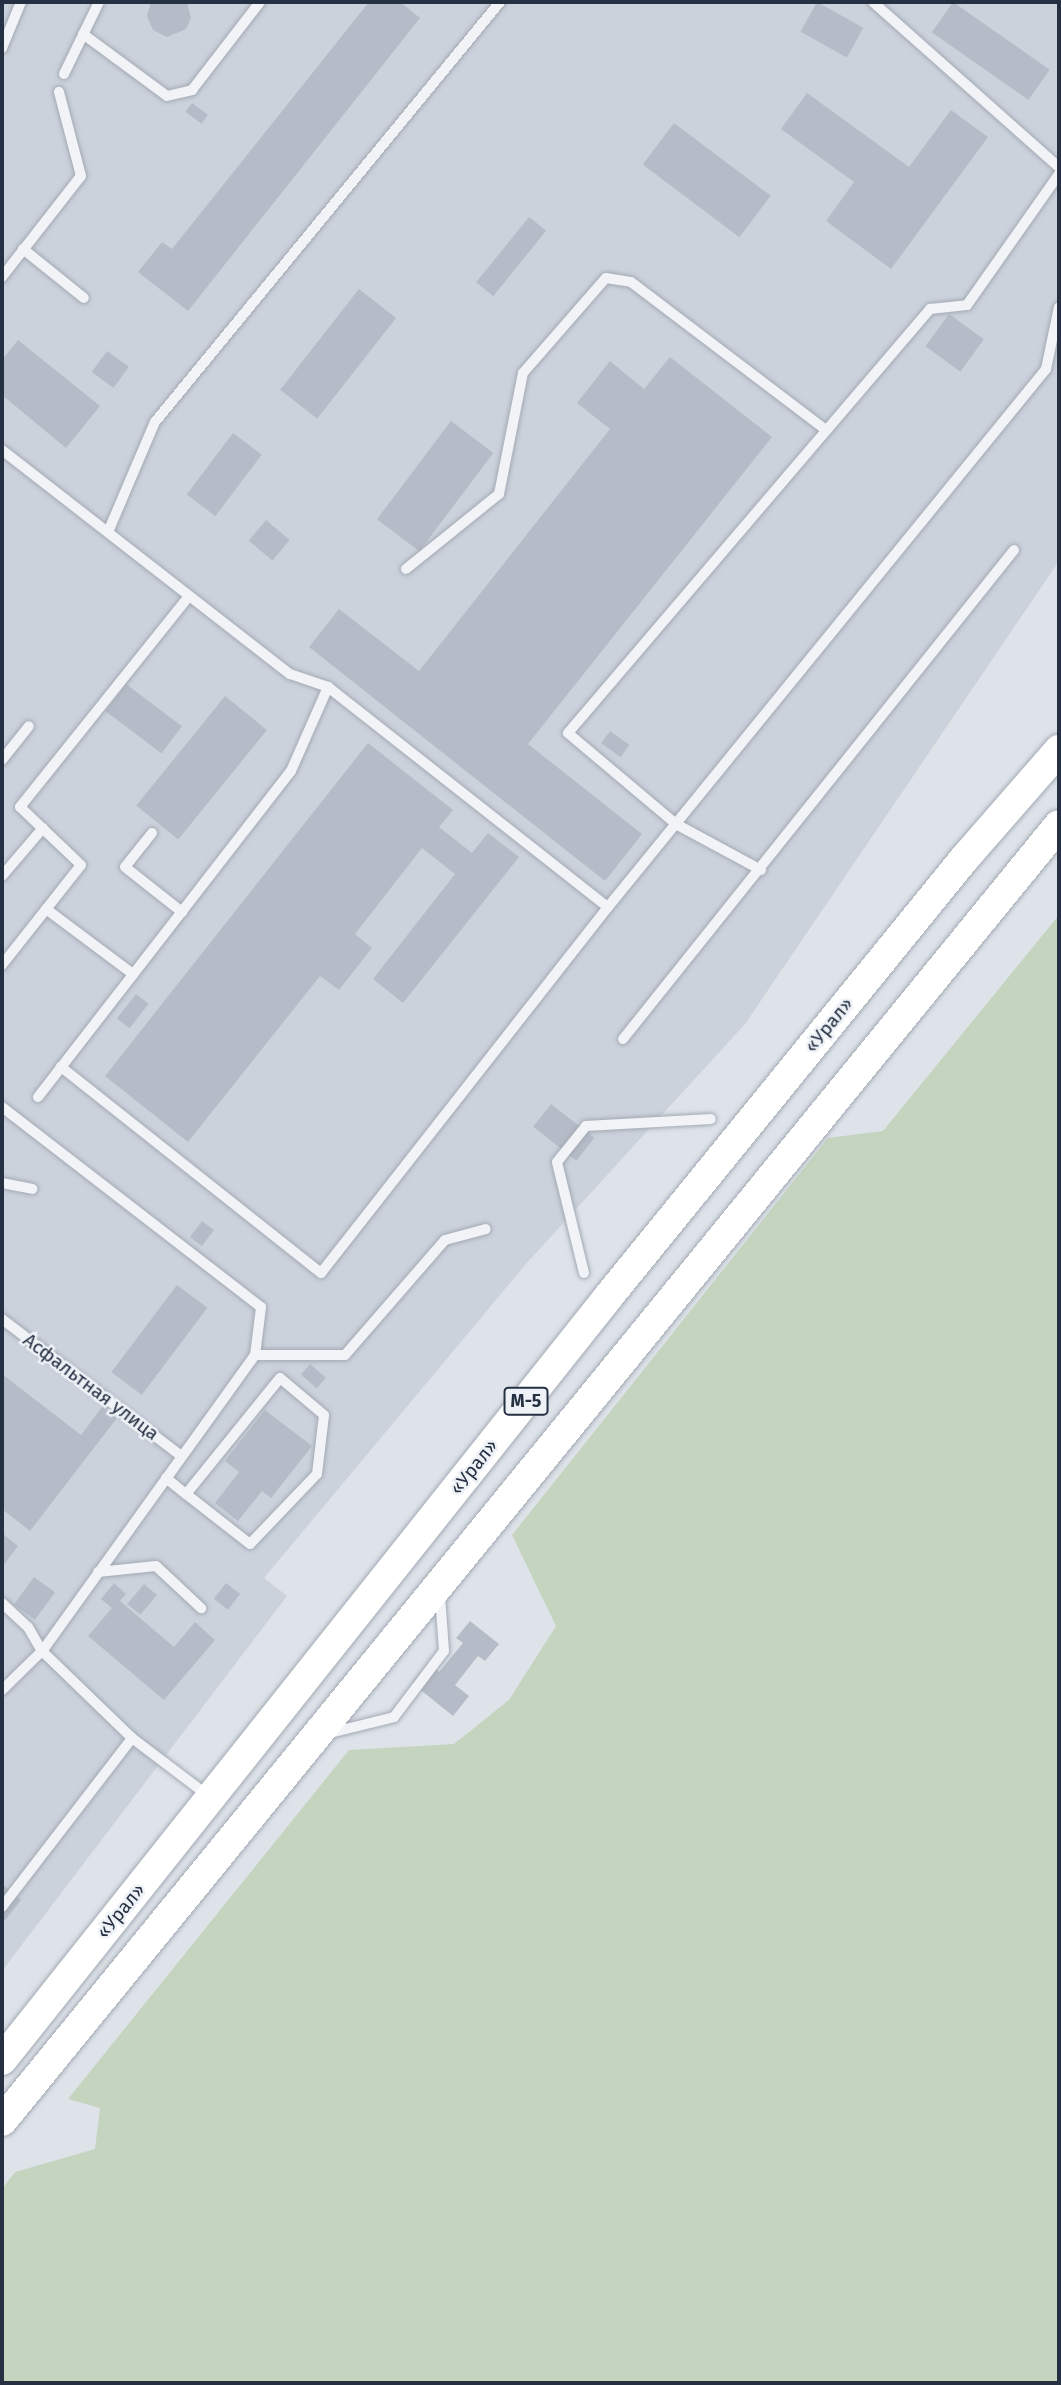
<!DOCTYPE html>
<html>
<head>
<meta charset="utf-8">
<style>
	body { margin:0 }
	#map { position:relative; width:1061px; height:2385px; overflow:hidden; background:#dee3e9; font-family:"Fira Sans",sans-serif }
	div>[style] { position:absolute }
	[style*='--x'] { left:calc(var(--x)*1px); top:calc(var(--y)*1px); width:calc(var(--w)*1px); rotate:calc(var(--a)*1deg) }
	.built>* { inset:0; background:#ccd2dc }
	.green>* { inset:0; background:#c4d4be }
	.building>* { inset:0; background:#b5bcc7; transform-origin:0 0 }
	.roads { filter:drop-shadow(0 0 2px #a3aab4) drop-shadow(0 0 2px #a3aab4) }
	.service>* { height:10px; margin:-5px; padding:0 5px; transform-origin:5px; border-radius:5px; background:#f1f3f7 }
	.primary>* { height:30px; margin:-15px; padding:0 15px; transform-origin:15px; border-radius:15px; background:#fff }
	span { translate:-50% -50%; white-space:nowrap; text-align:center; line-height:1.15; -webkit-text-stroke:5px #eef2f7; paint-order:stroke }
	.shield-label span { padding:2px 5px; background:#eef2f7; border:2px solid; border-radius:5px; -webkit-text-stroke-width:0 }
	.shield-label { font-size:18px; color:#253042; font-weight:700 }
	.street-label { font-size:19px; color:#253042 }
	.frame { position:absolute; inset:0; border:4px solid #253042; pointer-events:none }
</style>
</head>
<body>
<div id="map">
	<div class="built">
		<div style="clip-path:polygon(2px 2px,1059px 2px,1059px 561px,745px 1024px,525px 1265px,264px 1578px,287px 1596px,2px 1971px)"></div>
	</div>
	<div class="green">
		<div style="clip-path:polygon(1059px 915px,1059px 2383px,2px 2383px,2px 2189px,15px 2172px,95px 2149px,100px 2108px,68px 2099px,349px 1750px,454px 1744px,509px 1700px,556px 1626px,512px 1535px,828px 1138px,883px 1131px)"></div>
	</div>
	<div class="building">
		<div style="clip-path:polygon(151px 2px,187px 2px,191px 18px,186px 29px,167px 37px,153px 30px,147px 16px)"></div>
		<div style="clip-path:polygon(369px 2px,400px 2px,420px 18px,188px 311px,138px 272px,162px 242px,172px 249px)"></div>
		<div style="left:817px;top:2px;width:53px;height:34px;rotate:29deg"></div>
		<div style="left:953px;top:2px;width:118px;height:37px;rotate:35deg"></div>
		<div style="clip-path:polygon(807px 93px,909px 167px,951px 110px,988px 137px,891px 269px,826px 221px,854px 182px,781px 129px)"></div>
		<div style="left:192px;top:103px;width:20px;height:11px;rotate:37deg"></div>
		<div style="left:674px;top:123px;width:121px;height:52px;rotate:37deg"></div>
		<div style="left:529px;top:217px;width:22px;height:84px;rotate:39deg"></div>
		<div style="left:359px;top:289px;width:47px;height:128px;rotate:38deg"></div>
		<div style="left:949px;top:314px;width:43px;height:40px;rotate:36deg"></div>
		<div style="clip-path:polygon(18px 340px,100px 406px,66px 448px,2px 395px,2px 360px)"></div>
		<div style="left:107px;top:351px;width:27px;height:26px;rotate:36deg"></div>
		<div style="clip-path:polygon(670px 357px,772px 437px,528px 744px,642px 834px,605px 881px,309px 647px,339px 609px,419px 671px,610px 429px,577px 403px,610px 361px,644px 389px)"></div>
		<div style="left:451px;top:421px;width:53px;height:123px;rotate:37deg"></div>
		<div style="left:233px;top:433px;width:36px;height:77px;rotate:37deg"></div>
		<div style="left:266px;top:520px;width:31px;height:27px;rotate:40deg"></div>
		<div style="left:126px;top:684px;width:70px;height:34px;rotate:37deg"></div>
		<div style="left:225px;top:696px;width:54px;height:141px;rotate:39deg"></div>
		<div style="left:610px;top:731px;width:24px;height:15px;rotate:36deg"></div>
		<div style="clip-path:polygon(368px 743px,453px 810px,439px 827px,472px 853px,488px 833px,519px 857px,403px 1003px,373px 979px,455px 874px,422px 848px,355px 934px,372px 948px,339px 990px,320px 976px,188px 1142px,105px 1076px)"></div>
		<div style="left:136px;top:994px;width:16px;height:31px;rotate:38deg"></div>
		<div style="left:551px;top:1104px;width:55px;height:29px;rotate:38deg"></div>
		<div style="left:202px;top:1221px;width:15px;height:20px;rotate:37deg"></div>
		<div style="left:177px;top:1285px;width:38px;height:109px;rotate:37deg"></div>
		<div style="left:310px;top:1364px;width:21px;height:14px;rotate:41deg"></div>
		<div style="clip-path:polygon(2px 1374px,81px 1435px,105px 1403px,120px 1414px,30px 1531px,2px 1509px)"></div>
		<div style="clip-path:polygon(265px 1410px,312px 1446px,271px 1498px,262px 1491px,238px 1521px,215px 1503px,239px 1472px,225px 1461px)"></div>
		<div style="clip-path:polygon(2px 1533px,18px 1546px,2px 1567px)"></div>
		<div style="left:34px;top:1577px;width:26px;height:34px;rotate:36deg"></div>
		<div style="clip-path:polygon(114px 1583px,126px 1594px,120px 1601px,174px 1647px,195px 1622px,215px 1640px,164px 1700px,88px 1636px,112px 1608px,101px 1599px)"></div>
		<div style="left:226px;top:1583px;width:18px;height:20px;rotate:38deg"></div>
		<div style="left:144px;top:1584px;width:17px;height:26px;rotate:40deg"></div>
		<div style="clip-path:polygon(470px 1621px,499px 1644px,485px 1661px,478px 1656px,455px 1685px,469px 1696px,453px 1716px,412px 1683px,428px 1663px,439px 1672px,463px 1643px,456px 1638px)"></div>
		<div style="clip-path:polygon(2px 1884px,21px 1900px,2px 1924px)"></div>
	</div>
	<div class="roads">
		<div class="service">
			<div style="--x:873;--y:2;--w:249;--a:41.6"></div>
			<div style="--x:83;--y:34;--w:104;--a:36.4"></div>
			<div style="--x:167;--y:96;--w:26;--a:-13"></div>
			<div style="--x:192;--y:90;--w:111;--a:-52.3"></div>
			<div style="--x:2;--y:48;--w:50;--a:-67.6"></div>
			<div style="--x:64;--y:74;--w:80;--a:-64.1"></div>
			<div style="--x:23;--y:249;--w:78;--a:38.8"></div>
			<div style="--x:2;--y:277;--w:128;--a:-52"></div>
			<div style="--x:81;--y:176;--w:87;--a:-104.7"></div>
			<div style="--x:2;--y:450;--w:365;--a:37.9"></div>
			<div style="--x:290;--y:674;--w:40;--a:18.9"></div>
			<div style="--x:328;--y:687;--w:356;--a:38.2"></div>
			<div style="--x:608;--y:907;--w:465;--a:128.1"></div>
			<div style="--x:321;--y:1273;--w:332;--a:-141.6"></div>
			<div style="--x:108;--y:532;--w:120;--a:-66.9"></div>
			<div style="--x:155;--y:422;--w:544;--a:-50.6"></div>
			<div style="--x:406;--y:569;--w:119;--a:-38.9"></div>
			<div style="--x:499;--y:494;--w:123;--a:-78.8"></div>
			<div style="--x:523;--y:373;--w:126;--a:-48.9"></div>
			<div style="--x:606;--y:278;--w:25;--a:9"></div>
			<div style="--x:631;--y:282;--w:245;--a:37.2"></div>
			<div style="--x:2;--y:760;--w:43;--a:-51.5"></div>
			<div style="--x:152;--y:833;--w:43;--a:128.5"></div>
			<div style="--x:125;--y:867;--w:73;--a:38.3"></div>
			<div style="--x:761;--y:870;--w:97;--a:-151.6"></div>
			<div style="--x:676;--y:824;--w:141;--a:-139.9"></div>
			<div style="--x:568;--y:733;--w:558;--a:-49.51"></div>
			<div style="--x:930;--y:309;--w:37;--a:-6"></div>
			<div style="--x:967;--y:305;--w:160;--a:-54.9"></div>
			<div style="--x:2;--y:876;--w:63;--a:-49.5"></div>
			<div style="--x:608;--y:907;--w:694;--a:-50.85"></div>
			<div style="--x:1046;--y:369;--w:63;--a:-78.2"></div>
			<div style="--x:46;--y:909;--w:109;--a:36.8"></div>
			<div style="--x:2;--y:965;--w:127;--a:-51.7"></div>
			<div style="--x:81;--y:865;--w:84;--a:-136.4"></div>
			<div style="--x:20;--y:807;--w:270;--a:-51.3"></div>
			<div style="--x:623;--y:1039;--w:626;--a:-51.35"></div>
			<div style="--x:38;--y:1097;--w:413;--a:-52.2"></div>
			<div style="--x:291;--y:771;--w:92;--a:-66.2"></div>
			<div style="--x:2;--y:1107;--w:327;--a:37.7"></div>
			<div style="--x:261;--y:1307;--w:48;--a:97.1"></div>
			<div style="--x:255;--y:1355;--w:365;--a:125.7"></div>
			<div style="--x:42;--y:1651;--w:56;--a:135.7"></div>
			<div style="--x:2;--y:1183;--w:31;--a:11"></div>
			<div style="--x:584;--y:1273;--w:114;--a:-103.7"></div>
			<div style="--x:557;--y:1162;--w:46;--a:-51.1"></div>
			<div style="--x:586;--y:1126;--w:125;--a:-3.2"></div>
			<div style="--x:2;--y:1319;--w:224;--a:37.4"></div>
			<div style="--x:255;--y:1355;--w:90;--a:0"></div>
			<div style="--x:345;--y:1355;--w:152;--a:-49"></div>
			<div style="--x:445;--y:1240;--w:42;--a:-15"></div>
			<div style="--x:166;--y:1478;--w:26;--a:39"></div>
			<div style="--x:186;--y:1494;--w:81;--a:38"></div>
			<div style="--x:250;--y:1544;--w:97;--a:-46.3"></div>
			<div style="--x:317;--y:1474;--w:59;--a:-83.2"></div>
			<div style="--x:324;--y:1415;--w:57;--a:-139.9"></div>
			<div style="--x:280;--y:1378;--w:149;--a:129"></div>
			<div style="--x:98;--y:1572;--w:58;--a:-5.9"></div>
			<div style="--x:156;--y:1566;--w:62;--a:43"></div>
			<div style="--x:2;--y:1603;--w:35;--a:43"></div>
			<div style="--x:28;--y:1627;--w:28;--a:60"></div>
			<div style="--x:42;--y:1651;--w:125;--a:44"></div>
			<div style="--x:132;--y:1738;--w:94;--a:37.2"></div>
			<div style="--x:326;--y:1734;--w:70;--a:-14"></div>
			<div style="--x:394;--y:1717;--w:83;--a:-52.9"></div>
			<div style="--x:444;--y:1651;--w:56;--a:-94.1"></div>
			<div style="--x:2;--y:1907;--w:213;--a:-52.4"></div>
		</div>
		<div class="primary">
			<div style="--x:2;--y:2060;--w:976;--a:-51.53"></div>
			<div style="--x:609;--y:1296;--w:563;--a:-50.91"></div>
			<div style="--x:964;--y:859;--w:145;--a:-48.9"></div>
			<div style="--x:2;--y:2121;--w:1672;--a:-50.8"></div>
		</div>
	</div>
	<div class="shield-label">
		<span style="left:526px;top:1401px">М-5</span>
	</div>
	<div class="street-label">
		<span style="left:829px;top:1025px;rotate:-51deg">«Урал»</span>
		<span style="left:91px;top:1387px;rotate:37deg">Асфальтная улица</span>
		<span style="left:474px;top:1467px;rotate:-52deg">«Урал»</span>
		<span style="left:121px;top:1911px;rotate:-51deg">«Урал»</span>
	</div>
	<div class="frame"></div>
</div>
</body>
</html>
